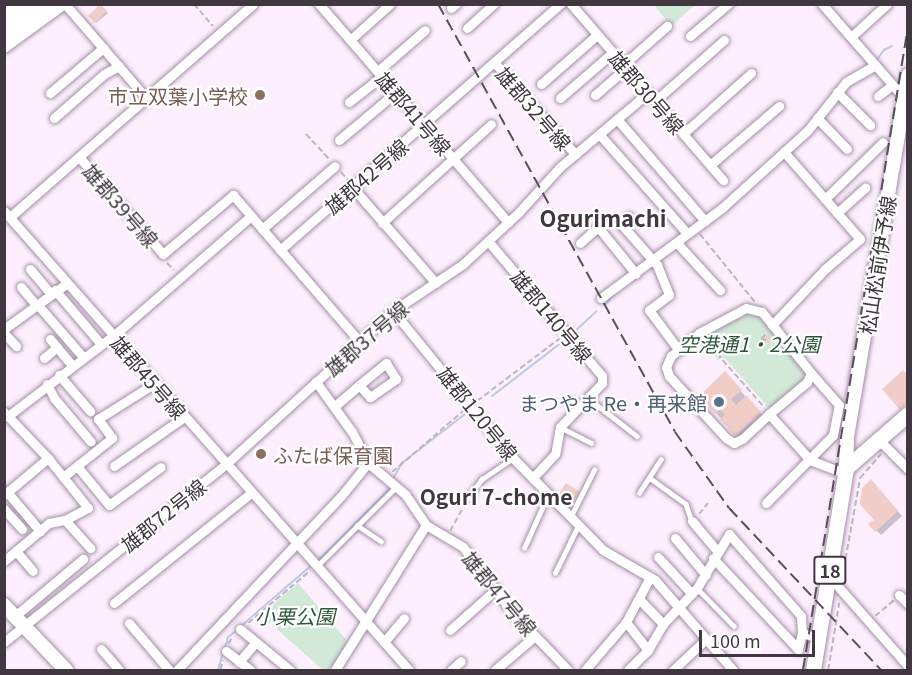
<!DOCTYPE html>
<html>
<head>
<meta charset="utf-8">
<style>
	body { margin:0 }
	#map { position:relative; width:912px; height:675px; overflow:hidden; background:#fdeffe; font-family:Georgia,"Noto Sans JP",serif }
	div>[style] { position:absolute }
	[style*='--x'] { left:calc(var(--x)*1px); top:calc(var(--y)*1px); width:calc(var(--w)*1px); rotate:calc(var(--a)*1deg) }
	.green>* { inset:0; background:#d2e9d7 }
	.shadow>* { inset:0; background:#0003; transform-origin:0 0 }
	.stream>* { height:2px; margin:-1px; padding:0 1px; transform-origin:1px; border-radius:1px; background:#bbc9e4 }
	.building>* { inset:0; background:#f0cdc6; transform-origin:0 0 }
	.path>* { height:1.5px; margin-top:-0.75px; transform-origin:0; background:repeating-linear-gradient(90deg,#c0b4c1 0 6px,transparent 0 9px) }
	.roads { filter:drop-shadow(0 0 2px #a38fa6) drop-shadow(0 0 2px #a38fa6) }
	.service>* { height:4.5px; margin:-2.25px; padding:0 2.25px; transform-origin:2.25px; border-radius:2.25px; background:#fff }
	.minor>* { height:9px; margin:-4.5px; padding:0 4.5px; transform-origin:4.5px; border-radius:4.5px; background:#fff }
	.tertiary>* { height:12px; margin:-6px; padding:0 6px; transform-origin:6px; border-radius:6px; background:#fff }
	.secondary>* { height:14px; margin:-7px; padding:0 7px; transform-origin:7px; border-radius:7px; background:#fff }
	.primary>* { height:15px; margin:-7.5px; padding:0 7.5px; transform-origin:7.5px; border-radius:7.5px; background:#fff }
	.rail>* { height:2px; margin-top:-1px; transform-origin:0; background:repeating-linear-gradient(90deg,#584f59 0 12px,transparent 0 18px) }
	.dots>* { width:16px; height:16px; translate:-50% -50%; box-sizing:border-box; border:3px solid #fff; border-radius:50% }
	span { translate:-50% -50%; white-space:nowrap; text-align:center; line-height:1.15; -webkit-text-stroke:4.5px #fff; paint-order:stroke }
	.shield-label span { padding:2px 4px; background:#fff; border:2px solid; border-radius:4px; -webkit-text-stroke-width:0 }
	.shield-label { font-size:18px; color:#403741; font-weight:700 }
	.street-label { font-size:20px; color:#403741 }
	.education-label { font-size:20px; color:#785e54 }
	.right { translate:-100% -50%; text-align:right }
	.left { translate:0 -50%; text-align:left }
	.park-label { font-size:20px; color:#2c5738; font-style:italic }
	.service-label { font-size:20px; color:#4e5e75 }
	.neighbourhood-label { font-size:21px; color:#403741; font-weight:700 }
	.quarter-label { font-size:22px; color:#403741; font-weight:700 }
	.frame { position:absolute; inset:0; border:6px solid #403741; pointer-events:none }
	.scale { position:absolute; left:699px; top:630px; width:116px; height:27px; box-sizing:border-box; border:3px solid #403741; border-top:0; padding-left:8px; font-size:18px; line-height:21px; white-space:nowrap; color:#403741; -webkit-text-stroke:4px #fff; paint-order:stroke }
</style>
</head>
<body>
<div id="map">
	<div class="green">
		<div style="clip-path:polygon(654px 5px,695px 5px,671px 26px)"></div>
		<div style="clip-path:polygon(747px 311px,758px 313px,806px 373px,804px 380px,773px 407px,768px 407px,724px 357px,718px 360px,708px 349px,712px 345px,703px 334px)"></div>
		<div style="clip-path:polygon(298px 583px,348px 642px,331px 670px,323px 670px,261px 615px)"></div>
	</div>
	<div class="shadow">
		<div style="clip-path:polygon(101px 6px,108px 13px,96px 23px,89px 15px)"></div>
		<div style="left:729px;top:378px;width:52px;height:33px;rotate:48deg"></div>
		<div style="clip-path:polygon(876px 486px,902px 516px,881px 535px,871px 525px,876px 520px)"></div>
	</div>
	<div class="stream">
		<div style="--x:876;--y:61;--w:14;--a:-54"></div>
		<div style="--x:884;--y:50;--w:9;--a:-27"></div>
		<div style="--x:627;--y:284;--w:12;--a:-31"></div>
		<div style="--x:605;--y:305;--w:18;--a:-49"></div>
		<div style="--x:571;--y:335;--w:35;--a:-43"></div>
		<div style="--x:492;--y:396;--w:93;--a:-37.6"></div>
		<div style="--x:393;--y:479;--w:18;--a:-61"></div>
		<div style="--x:402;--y:463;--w:86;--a:-37.9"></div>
		<div style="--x:319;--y:560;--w:101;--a:-45.4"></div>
		<div style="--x:240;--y:627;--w:96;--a:-40.8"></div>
		<div style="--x:225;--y:648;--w:11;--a:-75"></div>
		<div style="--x:228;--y:637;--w:10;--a:-37"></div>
		<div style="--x:218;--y:670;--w:18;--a:-74"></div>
	</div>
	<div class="building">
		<div style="left:100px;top:4px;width:10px;height:17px;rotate:45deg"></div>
		<div style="clip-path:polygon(768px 335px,772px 340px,768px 343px,764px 339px)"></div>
		<div style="clip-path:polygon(903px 370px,908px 375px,908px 403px,900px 410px,882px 389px)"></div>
		<div style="clip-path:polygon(725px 371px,742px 390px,731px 399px,736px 405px,746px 395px,761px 412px,735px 436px,720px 419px,725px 415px,720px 409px,715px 414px,699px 396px)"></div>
		<div style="clip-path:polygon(871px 479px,898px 511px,875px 532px,868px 524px,874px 520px,860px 504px,862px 488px)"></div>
		<div style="left:566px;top:483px;width:17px;height:15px;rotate:33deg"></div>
	</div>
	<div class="path">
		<div style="--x:194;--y:4;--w:29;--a:49"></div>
		<div style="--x:306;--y:134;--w:35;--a:47"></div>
		<div style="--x:341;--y:172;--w:11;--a:49"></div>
		<div style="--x:700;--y:234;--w:87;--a:51"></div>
		<div style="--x:167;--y:263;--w:10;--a:45"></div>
		<div style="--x:705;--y:340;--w:89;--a:48.6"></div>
		<div style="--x:766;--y:341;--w:5;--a:-158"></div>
		<div style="--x:761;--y:339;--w:8;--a:-45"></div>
		<div style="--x:477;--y:401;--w:103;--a:-37.1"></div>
		<div style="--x:392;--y:472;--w:94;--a:-40.7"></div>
		<div style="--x:699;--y:514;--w:14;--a:-51"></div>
		<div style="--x:450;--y:531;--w:31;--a:-61"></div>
		<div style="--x:842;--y:577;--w:101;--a:-79.7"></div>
		<div style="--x:860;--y:478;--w:32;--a:-49"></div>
		<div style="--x:875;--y:616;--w:25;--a:-40"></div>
		<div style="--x:248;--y:623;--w:82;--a:-40.1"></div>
		<div style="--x:228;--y:644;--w:9;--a:-58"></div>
		<div style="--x:220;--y:670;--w:10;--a:-73"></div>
		<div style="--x:828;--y:670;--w:68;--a:-80.7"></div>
	</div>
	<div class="roads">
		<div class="service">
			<div style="--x:588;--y:398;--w:62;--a:37.8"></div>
			<div style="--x:560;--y:427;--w:35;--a:27"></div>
			<div style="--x:650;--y:478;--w:44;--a:35.8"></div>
			<div style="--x:686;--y:504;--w:18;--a:71"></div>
			<div style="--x:639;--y:493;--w:40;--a:-57.1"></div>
			<div style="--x:468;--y:498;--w:24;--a:-54"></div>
			<div style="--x:482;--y:479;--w:37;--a:-34"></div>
			<div style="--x:570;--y:518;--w:54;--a:-63.4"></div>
			<div style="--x:357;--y:525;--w:29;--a:34"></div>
			<div style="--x:524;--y:548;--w:58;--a:-65.6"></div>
			<div style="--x:319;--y:564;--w:109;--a:-45"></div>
			<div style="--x:555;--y:573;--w:52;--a:-63.9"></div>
			<div style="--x:697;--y:588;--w:53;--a:45.8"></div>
		</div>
		<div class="minor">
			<div style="--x:65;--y:4;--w:125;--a:49.2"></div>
			<div style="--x:319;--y:4;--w:289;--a:49.1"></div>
			<div style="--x:571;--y:4;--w:233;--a:49.2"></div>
			<div style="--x:822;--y:4;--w:114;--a:48.9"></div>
			<div style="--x:897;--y:90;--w:12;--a:20"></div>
			<div style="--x:451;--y:8;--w:6;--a:-39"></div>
			<div style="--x:467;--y:28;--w:36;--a:-42"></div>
			<div style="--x:690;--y:36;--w:50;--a:-40.1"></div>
			<div style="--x:851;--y:37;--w:49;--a:-42.5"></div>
			<div style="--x:350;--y:40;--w:54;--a:-42"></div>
			<div style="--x:494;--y:62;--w:123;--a:48.6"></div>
			<div style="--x:623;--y:65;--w:59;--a:-41.6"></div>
			<div style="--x:378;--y:71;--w:62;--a:-41.1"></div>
			<div style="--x:541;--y:84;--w:74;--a:-41.2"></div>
			<div style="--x:837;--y:92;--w:47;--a:45"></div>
			<div style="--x:50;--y:93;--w:70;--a:-40.3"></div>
			<div style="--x:595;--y:95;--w:41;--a:-41.1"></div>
			<div style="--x:878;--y:96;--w:18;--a:-38"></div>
			<div style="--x:560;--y:98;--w:69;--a:-40.9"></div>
			<div style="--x:655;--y:101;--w:92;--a:-41.5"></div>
			<div style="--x:349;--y:102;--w:42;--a:-38.2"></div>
			<div style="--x:54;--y:118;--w:67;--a:-41.3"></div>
			<div style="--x:104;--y:74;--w:17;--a:-28"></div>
			<div style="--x:817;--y:118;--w:43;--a:45.9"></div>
			<div style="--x:617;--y:119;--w:135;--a:49.2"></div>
			<div style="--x:684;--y:133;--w:90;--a:-41.8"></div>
			<div style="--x:599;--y:134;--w:132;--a:48.4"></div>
			<div style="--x:339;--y:140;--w:75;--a:-40.1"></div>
			<div style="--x:80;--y:158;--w:127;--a:49.2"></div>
			<div style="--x:163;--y:254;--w:92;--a:-40.1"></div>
			<div style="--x:233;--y:195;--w:193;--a:49.2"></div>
			<div style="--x:710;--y:165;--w:91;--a:-40.5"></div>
			<div style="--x:353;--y:188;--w:126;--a:48.9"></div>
			<div style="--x:825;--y:199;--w:81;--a:-44.5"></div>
			<div style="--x:4;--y:211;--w:612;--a:48.58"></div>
			<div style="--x:837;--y:213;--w:38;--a:-42"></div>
			<div style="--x:10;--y:217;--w:323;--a:-41.2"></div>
			<div style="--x:629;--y:217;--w:11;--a:139"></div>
			<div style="--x:621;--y:224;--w:55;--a:48.7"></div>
			<div style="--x:657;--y:265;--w:32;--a:68"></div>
			<div style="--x:669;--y:295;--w:25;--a:143"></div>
			<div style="--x:649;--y:310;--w:49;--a:53.4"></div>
			<div style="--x:382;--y:223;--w:147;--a:-42.2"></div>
			<div style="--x:262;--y:229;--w:96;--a:-40.8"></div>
			<div style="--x:488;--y:241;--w:177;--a:49.8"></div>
			<div style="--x:602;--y:376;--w:7;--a:90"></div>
			<div style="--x:602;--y:383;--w:61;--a:133.7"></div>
			<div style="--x:560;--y:427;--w:27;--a:100"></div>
			<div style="--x:555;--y:454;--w:33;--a:133"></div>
			<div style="--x:580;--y:243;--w:24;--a:-42"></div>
			<div style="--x:598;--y:227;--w:60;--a:51"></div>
			<div style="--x:677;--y:243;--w:64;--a:47.5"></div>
			<div style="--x:280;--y:250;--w:373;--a:-41.3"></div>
			<div style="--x:30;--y:269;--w:33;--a:50"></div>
			<div style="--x:21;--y:287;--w:23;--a:50"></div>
			<div style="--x:55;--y:290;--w:70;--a:49.7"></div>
			<div style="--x:601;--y:298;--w:151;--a:-36.6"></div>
			<div style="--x:722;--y:208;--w:116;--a:-42.2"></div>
			<div style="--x:808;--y:130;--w:61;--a:-51.6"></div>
			<div style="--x:846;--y:82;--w:34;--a:-30"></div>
			<div style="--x:37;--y:304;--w:70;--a:49"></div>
			<div style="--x:393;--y:311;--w:190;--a:50.8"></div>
			<div style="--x:513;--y:458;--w:129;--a:45.6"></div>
			<div style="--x:603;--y:550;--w:60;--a:30"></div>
			<div style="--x:655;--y:580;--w:119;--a:49.1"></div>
			<div style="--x:772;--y:325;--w:77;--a:-46.6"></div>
			<div style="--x:825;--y:269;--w:46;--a:-40.6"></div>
			<div style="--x:860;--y:239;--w:116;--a:-131.1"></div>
			<div style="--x:4;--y:329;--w:77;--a:-36"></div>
			<div style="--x:4;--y:333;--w:18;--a:47"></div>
			<div style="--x:50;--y:339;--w:34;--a:50"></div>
			<div style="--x:44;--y:358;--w:17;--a:-40"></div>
			<div style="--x:59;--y:375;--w:48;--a:49.3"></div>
			<div style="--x:47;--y:384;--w:16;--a:63"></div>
			<div style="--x:54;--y:398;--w:57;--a:49.9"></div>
			<div style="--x:335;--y:406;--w:32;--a:-41"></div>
			<div style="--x:359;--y:385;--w:35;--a:-39"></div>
			<div style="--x:386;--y:363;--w:19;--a:58"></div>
			<div style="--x:396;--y:379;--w:32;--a:145"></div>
			<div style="--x:370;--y:397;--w:16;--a:-133"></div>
			<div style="--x:4;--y:412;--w:64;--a:46.3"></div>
			<div style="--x:48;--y:458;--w:57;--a:139.9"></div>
			<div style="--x:769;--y:414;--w:37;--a:137"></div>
			<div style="--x:742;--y:439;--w:9;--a:153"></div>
			<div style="--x:734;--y:443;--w:9;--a:-148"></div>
			<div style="--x:726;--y:438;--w:84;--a:-132.6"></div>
			<div style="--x:669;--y:376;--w:9;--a:-108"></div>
			<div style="--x:666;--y:367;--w:12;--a:-66"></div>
			<div style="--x:671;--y:356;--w:36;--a:-39"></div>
			<div style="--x:699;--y:333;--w:53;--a:-28"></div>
			<div style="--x:746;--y:308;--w:16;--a:14"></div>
			<div style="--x:762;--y:312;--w:78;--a:51.2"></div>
			<div style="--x:811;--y:373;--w:10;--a:114"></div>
			<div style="--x:807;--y:382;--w:50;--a:139.9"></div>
			<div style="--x:769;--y:414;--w:62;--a:48.3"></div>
			<div style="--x:810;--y:460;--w:39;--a:21"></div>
			<div style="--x:8;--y:416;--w:140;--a:-37.4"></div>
			<div style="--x:119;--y:331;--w:175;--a:-41.1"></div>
			<div style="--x:884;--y:445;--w:34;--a:45"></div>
			<div style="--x:77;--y:466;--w:50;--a:50.6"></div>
			<div style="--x:109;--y:505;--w:64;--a:-36.2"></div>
			<div style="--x:114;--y:466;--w:85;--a:-35"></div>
			<div style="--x:63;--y:477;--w:63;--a:-38.5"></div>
			<div style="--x:112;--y:438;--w:24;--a:-126"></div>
			<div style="--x:98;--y:419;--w:67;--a:-32.3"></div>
			<div style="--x:8;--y:493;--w:50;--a:49.9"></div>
			<div style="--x:766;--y:503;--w:95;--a:-45.4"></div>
			<div style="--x:833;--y:435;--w:31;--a:-79"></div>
			<div style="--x:839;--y:405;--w:43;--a:-131.2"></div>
			<div style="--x:4;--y:509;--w:27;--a:48"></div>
			<div style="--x:65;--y:520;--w:38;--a:48"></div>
			<div style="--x:692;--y:521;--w:38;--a:50"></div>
			<div style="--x:426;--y:525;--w:43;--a:30.7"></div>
			<div style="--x:463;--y:547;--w:83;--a:52.9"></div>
			<div style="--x:513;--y:613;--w:79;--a:46"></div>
			<div style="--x:675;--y:538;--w:48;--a:50"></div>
			<div style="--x:16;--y:551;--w:26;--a:50"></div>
			<div style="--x:658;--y:557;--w:50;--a:47.4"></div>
			<div style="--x:713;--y:558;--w:125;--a:47"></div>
			<div style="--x:798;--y:649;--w:16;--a:-76"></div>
			<div style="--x:4;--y:561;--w:59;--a:-40.2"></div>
			<div style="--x:49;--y:523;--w:16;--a:-11"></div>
			<div style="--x:65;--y:520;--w:26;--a:-28"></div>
			<div style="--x:88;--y:508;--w:64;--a:-128.7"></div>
			<div style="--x:835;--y:583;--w:111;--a:48.7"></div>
			<div style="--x:899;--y:595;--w:13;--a:45"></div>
			<div style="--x:639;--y:599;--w:35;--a:46"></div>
			<div style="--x:114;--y:603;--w:176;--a:-38.8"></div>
			<div style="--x:15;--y:616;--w:89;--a:-40"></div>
			<div style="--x:626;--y:622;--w:36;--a:52"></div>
			<div style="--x:648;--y:650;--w:30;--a:-60"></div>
			<div style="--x:663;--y:624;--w:50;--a:-46.6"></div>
			<div style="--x:697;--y:588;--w:63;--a:-59.3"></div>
			<div style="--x:729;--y:534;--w:109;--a:48.7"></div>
			<div style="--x:801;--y:616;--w:17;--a:87"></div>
			<div style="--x:802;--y:633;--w:18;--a:16"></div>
			<div style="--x:129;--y:623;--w:62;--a:49.6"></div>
			<div style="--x:240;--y:629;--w:65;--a:39.4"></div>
			<div style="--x:450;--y:630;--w:62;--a:-41.7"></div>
			<div style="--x:4;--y:642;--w:283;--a:-38.7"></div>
			<div style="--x:225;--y:465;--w:123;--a:-42.4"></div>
			<div style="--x:384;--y:642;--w:31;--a:-50"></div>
			<div style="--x:101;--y:649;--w:28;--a:49"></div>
			<div style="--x:226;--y:651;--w:31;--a:38"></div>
			<div style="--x:239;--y:662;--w:26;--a:-50"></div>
			<div style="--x:177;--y:670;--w:239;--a:-46.7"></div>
			<div style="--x:341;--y:496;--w:43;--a:-50.7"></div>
			<div style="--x:368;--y:463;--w:35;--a:-117"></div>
			<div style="--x:352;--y:432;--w:62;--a:-125.8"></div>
			<div style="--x:316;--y:382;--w:105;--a:-42.7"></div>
			<div style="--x:393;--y:311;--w:84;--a:-33.9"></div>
			<div style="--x:463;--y:264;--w:75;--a:-42.8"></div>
			<div style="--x:518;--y:213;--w:62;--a:-47.6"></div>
			<div style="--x:560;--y:167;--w:115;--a:-40.1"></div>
			<div style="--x:335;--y:670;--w:171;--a:-57.9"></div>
			<div style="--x:426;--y:525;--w:36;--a:-124"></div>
			<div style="--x:406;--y:495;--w:50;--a:-139.9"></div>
			<div style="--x:451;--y:670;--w:13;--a:-42"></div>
			<div style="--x:495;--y:670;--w:52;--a:-40.4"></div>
			<div style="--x:585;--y:670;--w:63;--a:-49.5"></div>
			<div style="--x:626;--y:622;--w:51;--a:-61.9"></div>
			<div style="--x:628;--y:670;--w:28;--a:-45"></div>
			<div style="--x:673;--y:670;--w:45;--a:-43.2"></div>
		</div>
		<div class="tertiary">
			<div style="--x:4;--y:11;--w:12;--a:-35"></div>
			<div style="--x:4;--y:22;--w:30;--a:-37"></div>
			<div style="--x:4;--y:34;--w:52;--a:-34.9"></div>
			<div style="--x:4;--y:47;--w:73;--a:-36.1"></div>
		</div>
		<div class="secondary">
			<div style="--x:846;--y:468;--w:31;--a:-88"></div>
			<div style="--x:847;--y:437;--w:367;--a:-80.4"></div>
			<div style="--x:4;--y:605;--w:90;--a:46.4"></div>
		</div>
		<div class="primary">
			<div style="--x:813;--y:670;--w:205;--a:-80.7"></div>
			<div style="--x:846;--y:468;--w:82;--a:-41.1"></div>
		</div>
	</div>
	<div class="rail">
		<div style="--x:438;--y:4;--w:489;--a:61"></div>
		<div style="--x:675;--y:432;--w:93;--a:54.6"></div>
		<div style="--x:729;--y:508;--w:222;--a:46.8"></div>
		<div style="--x:803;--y:670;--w:652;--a:-80.73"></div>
	</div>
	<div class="dots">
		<div style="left:260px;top:95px;background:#8d6e63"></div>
		<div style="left:719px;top:402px;background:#5c6f8a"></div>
		<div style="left:261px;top:454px;background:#8d6e63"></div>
	</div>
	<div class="shield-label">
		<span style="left:830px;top:570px">18</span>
	</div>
	<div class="street-label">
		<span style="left:647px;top:92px;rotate:49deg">雄郡30号線</span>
		<span style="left:534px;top:108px;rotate:49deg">雄郡32号線</span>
		<span style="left:414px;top:113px;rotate:49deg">雄郡41号線</span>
		<span style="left:366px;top:176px;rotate:-41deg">雄郡42号線</span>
		<span style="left:121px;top:205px;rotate:49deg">雄郡39号線</span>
		<span style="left:877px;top:265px;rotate:-81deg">松山松前伊予線</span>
		<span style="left:552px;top:316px;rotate:50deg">雄郡140号線</span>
		<span style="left:366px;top:338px;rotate:-41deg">雄郡37号線</span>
		<span style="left:149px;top:377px;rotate:49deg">雄郡45号線</span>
		<span style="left:478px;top:413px;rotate:51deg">雄郡120号線</span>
		<span style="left:163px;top:515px;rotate:-39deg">雄郡72号線</span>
		<span style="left:500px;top:593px;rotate:50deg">雄郡47号線</span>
	</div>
	<div class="education-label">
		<span class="right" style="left:248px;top:95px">市立双葉小学校</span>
		<span class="left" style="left:273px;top:454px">ふたば保育園</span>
	</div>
	<div class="park-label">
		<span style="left:749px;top:343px">空港通1・2公園</span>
		<span style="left:295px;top:615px">小栗公園</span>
	</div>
	<div class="service-label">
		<span class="right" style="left:707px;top:402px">まつやま Re・再来館</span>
	</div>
	<div class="neighbourhood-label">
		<span style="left:496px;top:496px">Oguri 7-chome</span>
	</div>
	<div class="quarter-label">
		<span style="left:603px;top:218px">Ogurimachi</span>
	</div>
	<div class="frame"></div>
	<div class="scale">100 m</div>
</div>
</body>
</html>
